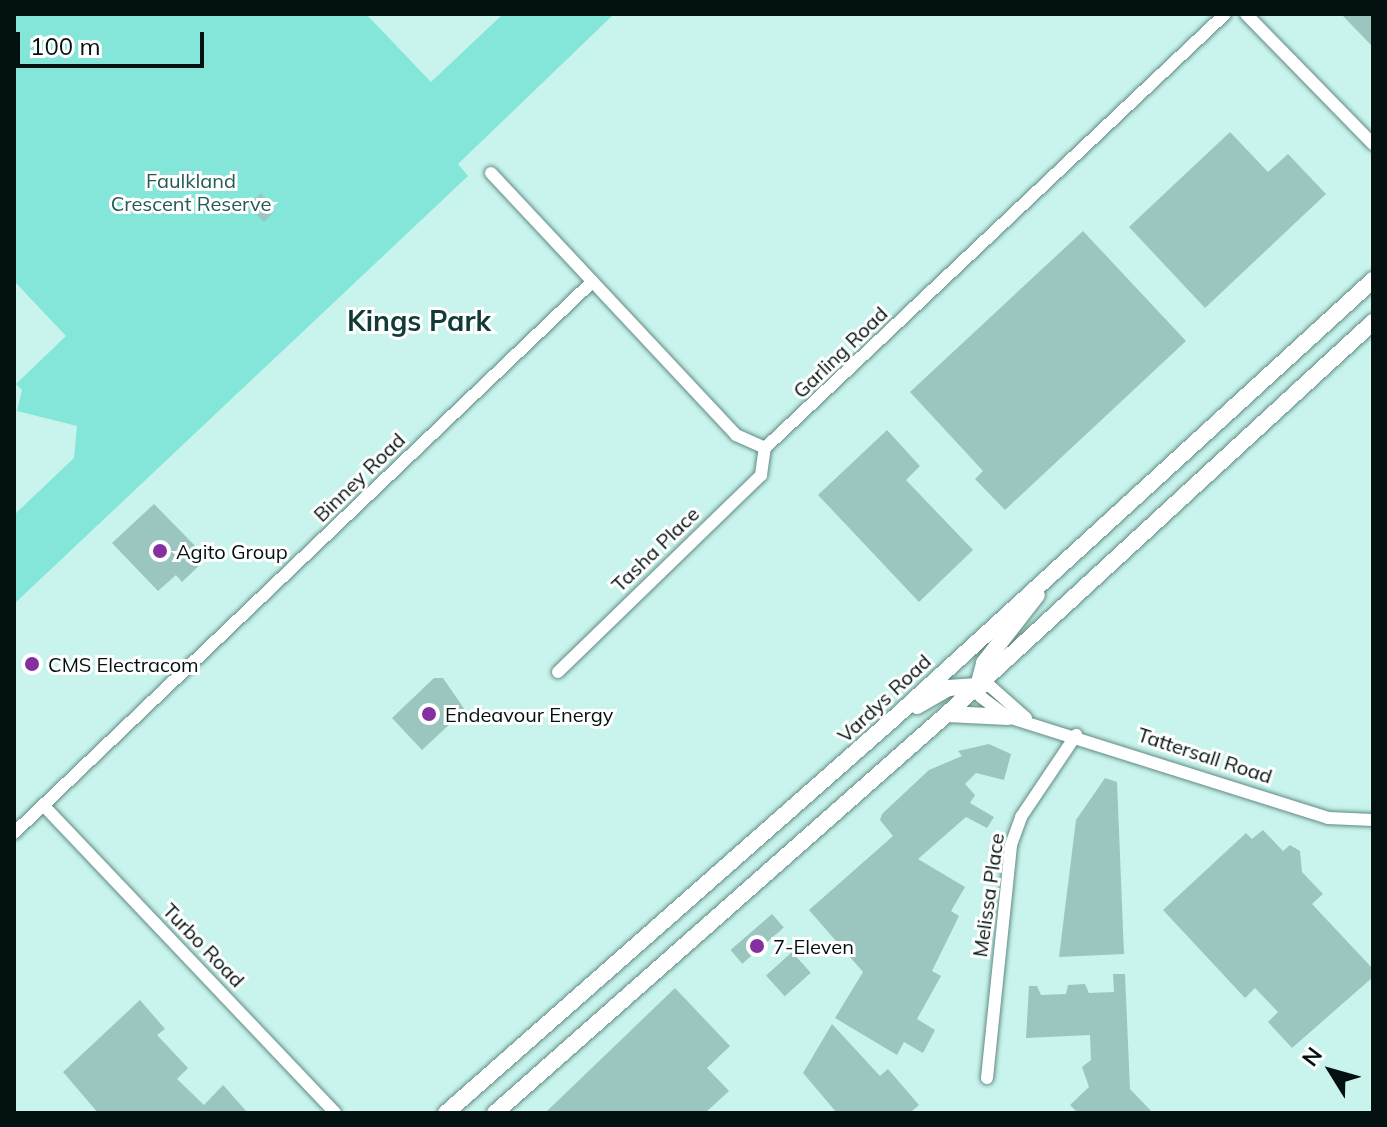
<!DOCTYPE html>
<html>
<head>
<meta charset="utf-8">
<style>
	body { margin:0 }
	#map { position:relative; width:1387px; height:1127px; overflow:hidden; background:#c8f4ed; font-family:Mulish,sans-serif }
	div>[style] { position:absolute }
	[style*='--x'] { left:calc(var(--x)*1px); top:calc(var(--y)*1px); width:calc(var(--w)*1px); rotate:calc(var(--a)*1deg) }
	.green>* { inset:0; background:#83e6d9 }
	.building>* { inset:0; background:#9bc6bf; transform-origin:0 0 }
	.roads { filter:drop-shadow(0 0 2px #618a84) drop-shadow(0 0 2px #618a84) }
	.minor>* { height:12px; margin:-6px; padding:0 6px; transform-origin:6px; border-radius:6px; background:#fff }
	.secondary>* { height:16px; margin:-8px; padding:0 8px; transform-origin:8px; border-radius:8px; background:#fff }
	.dots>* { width:22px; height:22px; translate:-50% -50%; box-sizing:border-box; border:4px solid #fff; border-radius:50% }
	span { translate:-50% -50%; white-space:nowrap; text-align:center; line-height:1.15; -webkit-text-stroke:6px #fff; paint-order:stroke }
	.park-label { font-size:20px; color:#245b55 }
	.street-label { font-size:20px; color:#031210 }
	.poi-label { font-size:20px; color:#031210 }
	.left { translate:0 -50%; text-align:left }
	.district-label { font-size:28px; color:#113b36; font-weight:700 }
	.frame { position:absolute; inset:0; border:16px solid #031210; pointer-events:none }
	.north { position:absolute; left:1291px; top:1031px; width:80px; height:80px; -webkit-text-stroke:6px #fff; paint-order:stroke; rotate:307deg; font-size:22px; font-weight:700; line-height:32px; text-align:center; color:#031210 }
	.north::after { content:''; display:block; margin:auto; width:28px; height:36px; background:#031210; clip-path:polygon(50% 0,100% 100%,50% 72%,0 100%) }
	.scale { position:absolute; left:16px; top:32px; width:188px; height:36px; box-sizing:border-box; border:4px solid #031210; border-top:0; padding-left:10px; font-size:24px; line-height:28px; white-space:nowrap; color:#031210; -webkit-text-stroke:6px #fff; paint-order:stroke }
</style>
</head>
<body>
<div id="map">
	<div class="green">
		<div style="clip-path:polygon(14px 14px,366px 14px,431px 82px,503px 14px,614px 14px,458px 164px,468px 176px,14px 604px,14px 515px,74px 458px,77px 426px,17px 411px,22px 390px,16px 384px,66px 336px,14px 281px)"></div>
	</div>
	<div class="building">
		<div style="clip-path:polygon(1341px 14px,1373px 14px,1373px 47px)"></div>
		<div style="clip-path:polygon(1230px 132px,1268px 172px,1288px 154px,1326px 194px,1205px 308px,1129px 227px)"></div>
		<div style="clip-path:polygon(261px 193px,275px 211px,264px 222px,248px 206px)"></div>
		<div style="clip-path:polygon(1083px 231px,1186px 341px,1005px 510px,975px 479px,983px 471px,910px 392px)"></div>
		<div style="clip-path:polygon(887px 430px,920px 466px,906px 480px,973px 550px,919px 602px,818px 495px)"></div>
		<div style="clip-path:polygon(154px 504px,207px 558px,182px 582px,176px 575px,158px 591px,112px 543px)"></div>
		<div style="clip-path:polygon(434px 678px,443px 678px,465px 710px,422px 750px,392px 718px)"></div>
		<div style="clip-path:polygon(989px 744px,1011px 754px,1004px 780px,976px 773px,965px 784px,975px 795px,970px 803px,994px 817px,987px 828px,966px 817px,918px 859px,965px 887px,951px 911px,959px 916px,932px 971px,941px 976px,917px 1019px,935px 1030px,923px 1053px,904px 1042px,897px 1055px,835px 1018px,863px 972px,809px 910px,893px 836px,880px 820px,882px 814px,929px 770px,962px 756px,958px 751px)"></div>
		<div style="clip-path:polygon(1105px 778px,1117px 782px,1124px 954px,1059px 957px,1076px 820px)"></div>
		<div style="clip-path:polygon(1263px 830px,1283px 851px,1290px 845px,1300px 851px,1302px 872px,1323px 894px,1312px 904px,1373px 969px,1373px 977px,1292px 1048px,1268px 1022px,1278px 1012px,1255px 988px,1245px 998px,1163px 910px,1246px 833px,1252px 839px)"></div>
		<div style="left:772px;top:914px;width:18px;height:55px;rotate:49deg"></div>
		<div style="left:792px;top:952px;width:28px;height:35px;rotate:48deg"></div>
		<div style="clip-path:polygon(1113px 974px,1125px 974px,1130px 1089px,1153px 1113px,1078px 1113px,1070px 1105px,1089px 1087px,1082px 1067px,1091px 1060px,1090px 1035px,1026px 1038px,1029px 986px,1037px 986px,1041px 995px,1066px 994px,1068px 985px,1085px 984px,1089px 993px,1114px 992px)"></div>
		<div style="clip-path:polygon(675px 988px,730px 1046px,707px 1068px,729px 1091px,705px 1113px,545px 1113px)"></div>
		<div style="clip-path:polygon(140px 1000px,165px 1029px,157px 1035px,188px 1068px,177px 1079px,204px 1105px,223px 1085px,248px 1113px,98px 1113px,63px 1072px)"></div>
		<div style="clip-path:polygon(832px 1024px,880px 1076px,888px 1069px,919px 1105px,910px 1113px,837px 1113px,803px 1073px)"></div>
	</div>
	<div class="roads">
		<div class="minor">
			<div style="--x:1246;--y:14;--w:182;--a:45.7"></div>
			<div style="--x:491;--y:173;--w:359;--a:46.9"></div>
			<div style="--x:736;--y:435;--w:32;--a:24"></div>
			<div style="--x:765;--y:448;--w:632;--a:-43.33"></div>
			<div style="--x:558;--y:672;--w:283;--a:-44.1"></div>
			<div style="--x:761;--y:475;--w:27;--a:-82"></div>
			<div style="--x:1026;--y:718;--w:48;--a:-138.4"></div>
			<div style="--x:990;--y:686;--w:12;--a:180"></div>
			<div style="--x:978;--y:686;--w:11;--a:75"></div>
			<div style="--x:981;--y:697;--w:34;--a:37"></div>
			<div style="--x:1008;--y:717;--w:336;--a:17.5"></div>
			<div style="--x:1328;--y:818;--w:45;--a:2.5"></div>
			<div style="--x:44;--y:806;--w:423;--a:46.5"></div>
			<div style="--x:14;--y:833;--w:799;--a:-43.63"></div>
			<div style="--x:987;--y:1078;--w:234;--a:-84.1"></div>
			<div style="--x:1011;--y:845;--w:30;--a:-70"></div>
			<div style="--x:1021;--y:817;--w:99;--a:-56.1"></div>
		</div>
		<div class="secondary">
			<div style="--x:978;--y:686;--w:24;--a:-75"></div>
			<div style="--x:984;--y:663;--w:86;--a:-52.1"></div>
			<div style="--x:917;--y:706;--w:36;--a:-30"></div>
			<div style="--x:948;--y:688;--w:30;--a:-4"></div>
			<div style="--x:947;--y:714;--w:61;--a:2.8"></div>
			<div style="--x:446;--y:1113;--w:594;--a:-41.39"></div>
			<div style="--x:892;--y:720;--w:652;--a:-42.45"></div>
			<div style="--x:495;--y:1113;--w:603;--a:-41.44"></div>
			<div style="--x:947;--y:714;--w:579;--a:-42.62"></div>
		</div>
	</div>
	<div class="dots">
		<div style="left:160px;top:551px;background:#84309f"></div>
		<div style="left:32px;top:664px;background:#84309f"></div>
		<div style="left:429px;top:714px;background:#84309f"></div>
		<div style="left:757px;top:946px;background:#84309f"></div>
	</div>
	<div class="park-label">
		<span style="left:191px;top:192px">Faulkland<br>Crescent Reserve</span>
	</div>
	<div class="street-label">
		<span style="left:840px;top:352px;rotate:-44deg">Garling Road</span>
		<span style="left:359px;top:477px;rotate:-44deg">Binney Road</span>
		<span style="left:655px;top:549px;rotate:-44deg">Tasha Place</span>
		<span style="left:884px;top:698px;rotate:-43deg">Vardys Road</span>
		<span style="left:1205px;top:755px;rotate:18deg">Tattersall Road</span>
		<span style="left:988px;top:895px;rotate:-82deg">Melissa Place</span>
		<span style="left:204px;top:945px;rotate:46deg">Turbo Road</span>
	</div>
	<div class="poi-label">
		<span class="left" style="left:176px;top:551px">Agito Group</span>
		<span class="left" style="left:48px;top:664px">CMS Electracom</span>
		<span class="left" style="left:445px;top:714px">Endeavour Energy</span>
		<span class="left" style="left:773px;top:946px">7-Eleven</span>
	</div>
	<div class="district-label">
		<span style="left:419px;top:321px">Kings Park</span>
	</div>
	<div class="frame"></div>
	<div class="north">N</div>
	<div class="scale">100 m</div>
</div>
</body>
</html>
